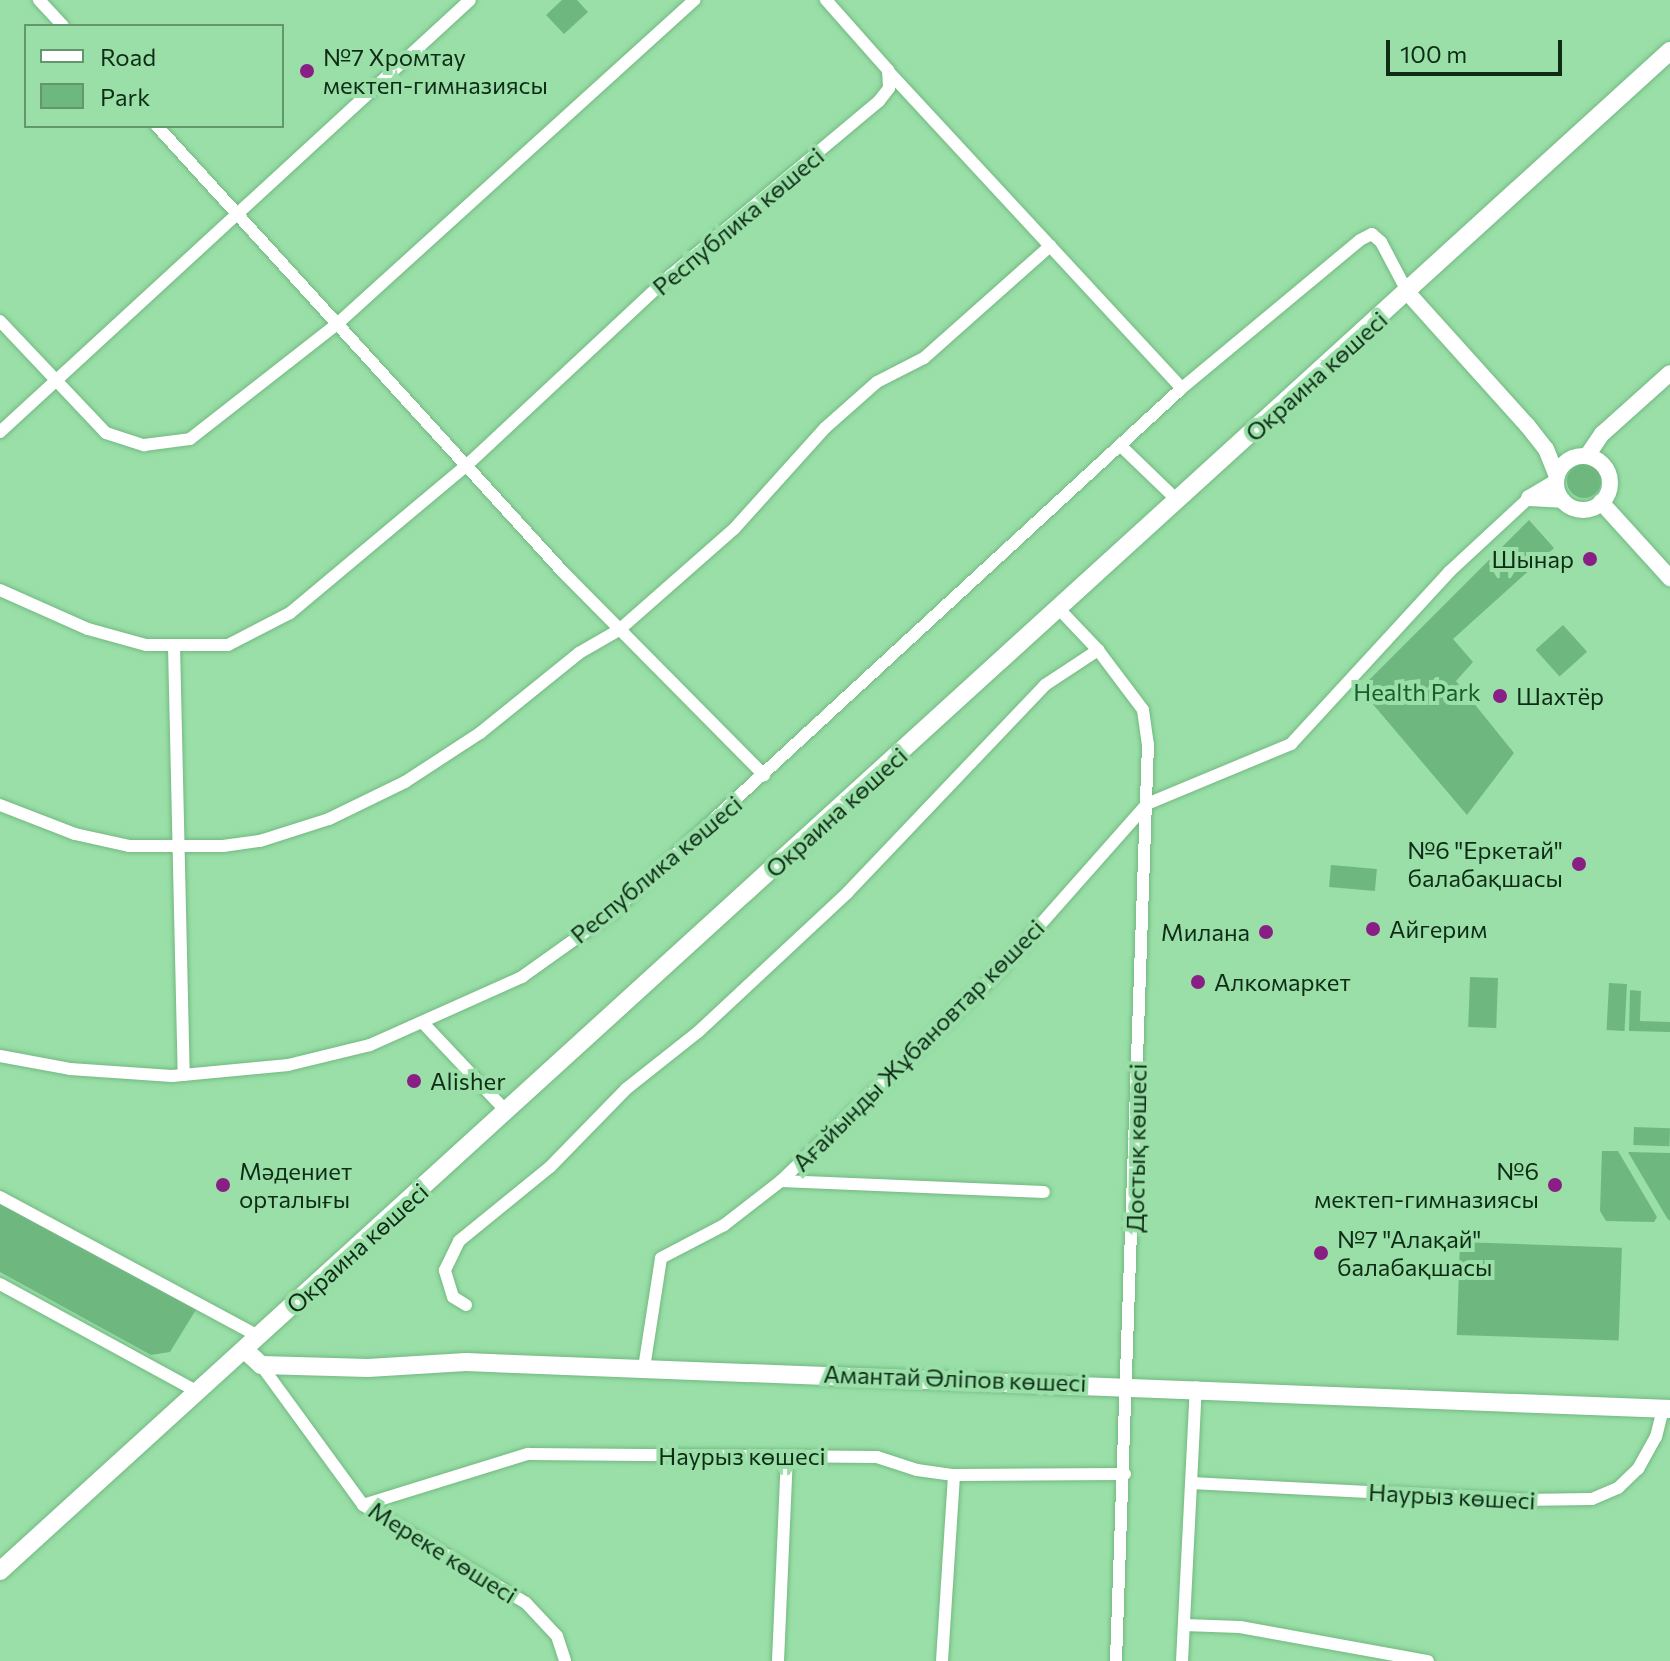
<!DOCTYPE html>
<html>
<head>
<meta charset="utf-8">
<style>
	body { margin:0 }
	#map { position:relative; width:1670px; height:1661px; overflow:hidden; background:#99dfa7; font-family:Commissioner,sans-serif }
	div>[style] { position:absolute }
	[style*='--x'] { left:calc(var(--x)*1px); top:calc(var(--y)*1px); width:calc(var(--w)*1px); rotate:calc(var(--a)*1deg) }
	.green>* { inset:0; background:#6eb87f; transform-origin:0 0 }
	.round { border-radius:50% }
	.roads { filter:drop-shadow(0 0 2px #73b882) drop-shadow(0 0 2px #73b882) }
	.minor>* { height:12px; margin:-6px; padding:0 6px; transform-origin:6px; border-radius:6px; background:#fff }
	.tertiary>* { height:16px; margin:-8px; padding:0 8px; transform-origin:8px; border-radius:8px; background:#fff }
	.tertiary>.ring { margin:-8px; padding:0; box-sizing:content-box; background:none; border:16px solid #fff; border-radius:50% }
	.secondary>* { height:18px; margin:-9px; padding:0 9px; transform-origin:9px; border-radius:9px; background:#fff }
	.dots>* { width:22px; height:22px; translate:-50% -50%; box-sizing:border-box; border:4px solid #99dfa7; border-radius:50% }
	span { translate:-50% -50%; white-space:nowrap; text-align:center; line-height:1.15; -webkit-text-stroke:8px #99dfa7; paint-order:stroke }
	.poi-label { font-size:24px; color:#0f2c17 }
	.left { translate:0 -50%; text-align:left }
	.right { translate:-100% -50%; text-align:right }
	.street-label { font-size:24px; color:#0f2c17 }
	.park-label { font-size:24px; color:#185d2e }
	.legend { position:absolute; left:24px; top:24px; width:260px; height:104px; box-sizing:border-box; background:#99dfa7; border:2px solid #62976d; margin:0; padding:10px 14px; list-style:none; font-size:24px; color:#0f2c17 }
	.legend li { display:flex; align-items:center; gap:16px; height:40px }
	.legend b { width:40px; border:2px solid #62976d }
	.scale { position:absolute; left:1386px; top:40px; width:176px; height:36px; box-sizing:border-box; border:4px solid #0f2c17; border-top:0; padding-left:10px; font-size:24px; line-height:28px; white-space:nowrap; color:#0f2c17; -webkit-text-stroke:6px #99dfa7; paint-order:stroke }
</style>
</head>
<body>
<div id="map">
	<div class="green">
		<div style="clip-path:polygon(562px 0,577px 0,588px 12px,564px 34px,546px 15px)"></div>
		<div class="round" style="left:1567px;top:464px;width:34px;height:34px"></div>
		<div style="clip-path:polygon(1529px 520px,1554px 548px,1453px 639px,1473px 662px,1456px 681px,1514px 753px,1467px 815px,1360px 689px)"></div>
		<div style="left:1563px;top:625px;width:36px;height:37px;rotate:48deg"></div>
		<div style="left:1331px;top:865px;width:46px;height:22px;rotate:5deg"></div>
		<div style="left:1470px;top:977px;width:28px;height:50px;rotate:2deg"></div>
		<div style="left:1609px;top:983px;width:18px;height:47px;rotate:3deg"></div>
		<div style="clip-path:polygon(1630px 990px,1641px 991px,1640px 1021px,1670px 1022px,1670px 1032px,1629px 1031px)"></div>
		<div style="left:1634px;top:1127px;width:36px;height:18px;rotate:2deg"></div>
		<div style="clip-path:polygon(1602px 1151px,1618px 1151px,1657px 1217px,1654px 1222px,1606px 1221px,1600px 1211px)"></div>
		<div style="clip-path:polygon(1628px 1152px,1670px 1153px,1670px 1221px,1667px 1218px)"></div>
		<div style="clip-path:polygon(0 1200px,197px 1308px,170px 1352px,151px 1355px,0 1272px)"></div>
		<div style="left:1460px;top:1242px;width:162px;height:93px;rotate:2deg"></div>
	</div>
	<div class="roads">
		<div class="minor">
			<div style="--x:39;--y:0;--w:35;--a:47"></div>
			<div style="--x:888;--y:71;--w:432;--a:47.2"></div>
			<div style="--x:157;--y:126;--w:603;--a:47.69"></div>
			<div style="--x:563;--y:572;--w:286;--a:45.3"></div>
			<div style="--x:0;--y:321;--w:154;--a:46.6"></div>
			<div style="--x:106;--y:433;--w:40;--a:18"></div>
			<div style="--x:144;--y:445;--w:46;--a:-7.4"></div>
			<div style="--x:190;--y:439;--w:185;--a:-38"></div>
			<div style="--x:336;--y:325;--w:484;--a:-42.2"></div>
			<div style="--x:0;--y:432;--w:638;--a:-42.59"></div>
			<div style="--x:1121;--y:446;--w:79;--a:44"></div>
			<div style="--x:0;--y:590;--w:96;--a:23.9"></div>
			<div style="--x:88;--y:629;--w:60;--a:15.4"></div>
			<div style="--x:146;--y:645;--w:82;--a:0"></div>
			<div style="--x:228;--y:645;--w:70;--a:-27.3"></div>
			<div style="--x:290;--y:613;--w:231;--a:-39.9"></div>
			<div style="--x:467;--y:465;--w:279;--a:-43"></div>
			<div style="--x:671;--y:275;--w:271;--a:-39.9"></div>
			<div style="--x:879;--y:101;--w:16;--a:-52"></div>
			<div style="--x:889;--y:88;--w:18;--a:-93"></div>
			<div style="--x:888;--y:70;--w:94;--a:-131.5"></div>
			<div style="--x:174;--y:646;--w:429;--a:88.7"></div>
			<div style="--x:1098;--y:650;--w:75;--a:53.1"></div>
			<div style="--x:1143;--y:710;--w:34;--a:82"></div>
			<div style="--x:1148;--y:744;--w:918;--a:92"></div>
			<div style="--x:0;--y:805;--w:80;--a:21.1"></div>
			<div style="--x:75;--y:834;--w:55;--a:12.5"></div>
			<div style="--x:129;--y:846;--w:94;--a:0"></div>
			<div style="--x:223;--y:846;--w:37;--a:-8"></div>
			<div style="--x:260;--y:841;--w:72;--a:-17.7"></div>
			<div style="--x:329;--y:819;--w:85;--a:-26"></div>
			<div style="--x:405;--y:782;--w:90;--a:-33.2"></div>
			<div style="--x:480;--y:733;--w:127;--a:-38.9"></div>
			<div style="--x:579;--y:653;--w:46;--a:-29.9"></div>
			<div style="--x:619;--y:630;--w:153;--a:-41.3"></div>
			<div style="--x:734;--y:529;--w:136;--a:-48"></div>
			<div style="--x:825;--y:428;--w:69;--a:-41.5"></div>
			<div style="--x:877;--y:382;--w:53;--a:-27.1"></div>
			<div style="--x:924;--y:358;--w:169;--a:-41.6"></div>
			<div style="--x:424;--y:1024;--w:121;--a:46.7"></div>
			<div style="--x:0;--y:1056;--w:71;--a:10.5"></div>
			<div style="--x:70;--y:1069;--w:102;--a:3.9"></div>
			<div style="--x:172;--y:1076;--w:117;--a:-5.4"></div>
			<div style="--x:288;--y:1065;--w:84;--a:-13.7"></div>
			<div style="--x:370;--y:1045;--w:167;--a:-24.1"></div>
			<div style="--x:522;--y:977;--w:112;--a:-35.5"></div>
			<div style="--x:613;--y:912;--w:774;--a:-42.64"></div>
			<div style="--x:1182;--y:388;--w:231;--a:-39.7"></div>
			<div style="--x:1360;--y:240;--w:13;--a:-27"></div>
			<div style="--x:1372;--y:234;--w:12;--a:42"></div>
			<div style="--x:1381;--y:242;--w:58;--a:62.1"></div>
			<div style="--x:781;--y:1181;--w:263;--a:2.4"></div>
			<div style="--x:0;--y:1197;--w:295;--a:28.3"></div>
			<div style="--x:0;--y:1284;--w:226;--a:28.6"></div>
			<div style="--x:466;--y:1305;--w:15;--a:-148"></div>
			<div style="--x:453;--y:1297;--w:28;--a:-107"></div>
			<div style="--x:445;--y:1270;--w:32;--a:-64"></div>
			<div style="--x:459;--y:1241;--w:117;--a:-39.1"></div>
			<div style="--x:550;--y:1167;--w:109;--a:-45.7"></div>
			<div style="--x:626;--y:1089;--w:92;--a:-38.4"></div>
			<div style="--x:698;--y:1032;--w:204;--a:-43"></div>
			<div style="--x:847;--y:893;--w:287;--a:-46.4"></div>
			<div style="--x:1045;--y:685;--w:64;--a:-33.4"></div>
			<div style="--x:1098;--y:650;--w:57;--a:-133.6"></div>
			<div style="--x:261;--y:1365;--w:173;--a:53.9"></div>
			<div style="--x:363;--y:1505;--w:190;--a:31"></div>
			<div style="--x:526;--y:1603;--w:45;--a:46.8"></div>
			<div style="--x:557;--y:1636;--w:26;--a:72"></div>
			<div style="--x:644;--y:1368;--w:111;--a:-81.2"></div>
			<div style="--x:661;--y:1258;--w:71;--a:-27.6"></div>
			<div style="--x:724;--y:1225;--w:72;--a:-37.7"></div>
			<div style="--x:781;--y:1181;--w:306;--a:-43.9"></div>
			<div style="--x:1001;--y:969;--w:220;--a:-48.5"></div>
			<div style="--x:1147;--y:804;--w:156;--a:-22.6"></div>
			<div style="--x:1291;--y:744;--w:234;--a:-47.4"></div>
			<div style="--x:1449;--y:572;--w:109;--a:-42.8"></div>
			<div style="--x:1191;--y:1483;--w:330;--a:2.9"></div>
			<div style="--x:1521;--y:1500;--w:71;--a:-0.8"></div>
			<div style="--x:1592;--y:1499;--w:28;--a:-23"></div>
			<div style="--x:1618;--y:1488;--w:28;--a:-44"></div>
			<div style="--x:1638;--y:1469;--w:37;--a:-61"></div>
			<div style="--x:1656;--y:1437;--w:29;--a:-76"></div>
			<div style="--x:363;--y:1505;--w:173;--a:-17.2"></div>
			<div style="--x:528;--y:1454;--w:349;--a:0.5"></div>
			<div style="--x:877;--y:1457;--w:42;--a:18"></div>
			<div style="--x:917;--y:1470;--w:37;--a:8"></div>
			<div style="--x:954;--y:1475;--w:171;--a:-0.3"></div>
			<div style="--x:1184;--y:1625;--w:56;--a:2"></div>
			<div style="--x:1240;--y:1627;--w:191;--a:10.3"></div>
			<div style="--x:778;--y:1661;--w:205;--a:-87.5"></div>
			<div style="--x:942;--y:1661;--w:186;--a:-86.3"></div>
			<div style="--x:1182;--y:1661;--w:274;--a:-87.1"></div>
		</div>
		<div class="tertiary">
			<div style="--x:1408;--y:293;--w:178;--a:48"></div>
			<div style="--x:1527;--y:425;--w:31;--a:52"></div>
			<div style="--x:1546;--y:449;--w:29;--a:68"></div>
			<div style="--x:1587;--y:456;--w:27;--a:-56"></div>
			<div style="--x:1602;--y:434;--w:91;--a:-41.9"></div>
			<div class="ring" style="left:1556px;top:456px;width:38px;height:38px"></div>
			<div style="--x:1556;--y:482;--w:31;--a:149"></div>
			<div style="--x:1529;--y:498;--w:33;--a:3"></div>
			<div style="--x:1601;--y:502;--w:103;--a:47.8"></div>
		</div>
		<div class="secondary">
			<div style="--x:245;--y:1350;--w:22;--a:43"></div>
			<div style="--x:261;--y:1365;--w:107;--a:1.6"></div>
			<div style="--x:368;--y:1368;--w:98;--a:-3.5"></div>
			<div style="--x:466;--y:1362;--w:1205;--a:2.24"></div>
			<div style="--x:0;--y:1571;--w:2258;--a:-42.31"></div>
		</div>
	</div>
	<div class="dots">
		<div style="left:307px;top:71px;background:#891f85"></div>
		<div style="left:1590px;top:559px;background:#891f85"></div>
		<div style="left:1500px;top:696px;background:#891f85"></div>
		<div style="left:1579px;top:864px;background:#891f85"></div>
		<div style="left:1373px;top:929px;background:#891f85"></div>
		<div style="left:1266px;top:932px;background:#891f85"></div>
		<div style="left:1198px;top:982px;background:#891f85"></div>
		<div style="left:414px;top:1081px;background:#891f85"></div>
		<div style="left:223px;top:1185px;background:#891f85"></div>
		<div style="left:1555px;top:1185px;background:#891f85"></div>
		<div style="left:1321px;top:1253px;background:#891f85"></div>
	</div>
	<div class="poi-label">
		<span class="left" style="left:323px;top:71px">№7 Хромтау<br>мектеп-гимназиясы</span>
		<span class="right" style="left:1574px;top:559px">Шынар</span>
		<span class="left" style="left:1516px;top:696px">Шахтёр</span>
		<span class="right" style="left:1563px;top:864px">№6 "Еркетай"<br>балабақшасы</span>
		<span class="left" style="left:1389px;top:929px">Айгерим</span>
		<span class="right" style="left:1250px;top:932px">Милана</span>
		<span class="left" style="left:1214px;top:982px">Алкомаркет</span>
		<span class="left" style="left:430px;top:1081px">Alisher</span>
		<span class="left" style="left:239px;top:1185px">Мәдениет<br>орталығы</span>
		<span class="right" style="left:1539px;top:1185px">№6<br>мектеп-гимназиясы</span>
		<span class="left" style="left:1337px;top:1253px">№7 "Алақай"<br>балабақшасы</span>
	</div>
	<div class="street-label">
		<span style="left:738px;top:221px;rotate:-40deg">Республика көшесі</span>
		<span style="left:1316px;top:376px;rotate:-42deg">Окраина көшесі</span>
		<span style="left:836px;top:812px;rotate:-42deg">Окраина көшесі</span>
		<span style="left:656px;top:869px;rotate:-40deg">Республика көшесі</span>
		<span style="left:918px;top:1045px;rotate:-45deg">Ағайынды Жұбановтар көшесі</span>
		<span style="left:1136px;top:1148px;rotate:-89deg">Достық көшесі</span>
		<span style="left:357px;top:1248px;rotate:-42deg">Окраина көшесі</span>
		<span style="left:955px;top:1378px;rotate:2deg">Амантай Әліпов көшесі</span>
		<span style="left:742px;top:1456px">Наурыз көшесі</span>
		<span style="left:1452px;top:1496px;rotate:3deg">Наурыз көшесі</span>
		<span style="left:443px;top:1552px;rotate:32deg">Мереке көшесі</span>
	</div>
	<div class="park-label">
		<span style="left:1417px;top:692px">Health Park</span>
	</div>
	<ul class="legend">
	<li><b style="height:10px;background:#fff"></b>Road</li>
	<li><b style="height:22px;background:#6eb87f"></b>Park</li>
	</ul>
	<div class="scale">100 m</div>
</div>
</body>
</html>
